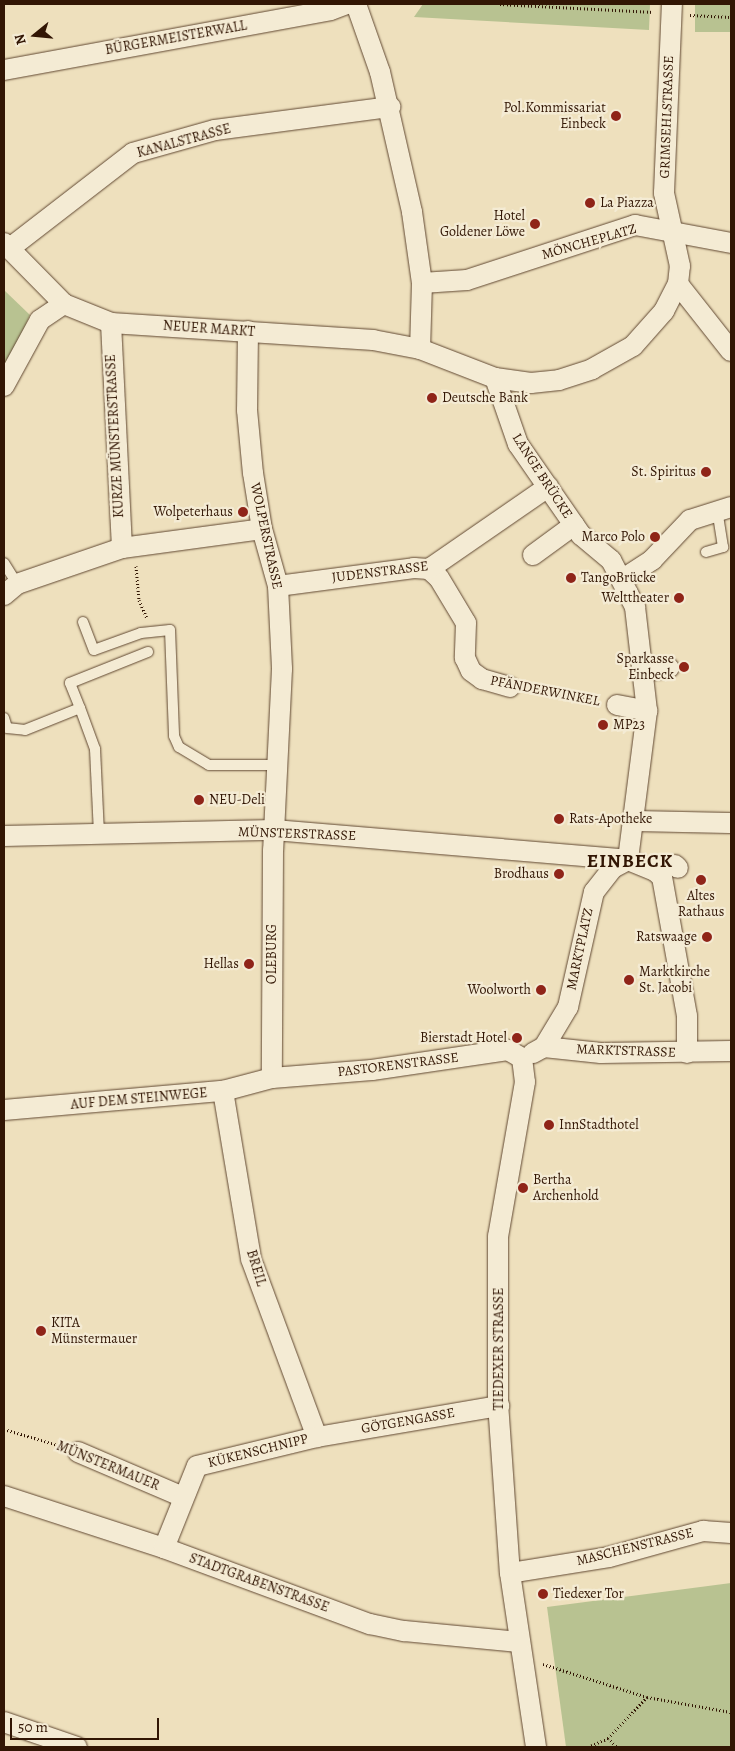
<!DOCTYPE html>
<html>
<head>
<meta charset="utf-8">
<style>
	body { margin:0 }
	#map { position:relative; width:735px; height:1751px; overflow:hidden; background:#eee0bd; font-family:Alegreya,serif }
	div>[style] { position:absolute }
	[style*='--x'] { left:calc(var(--x)*1px); top:calc(var(--y)*1px); width:calc(var(--w)*1px); rotate:calc(var(--a)*1deg) }
	.green>* { inset:0; background:#b8c291; transform-origin:0 0 }
	.path>* { height:3px; margin-top:-1.5px; transform-origin:0; background:repeating-linear-gradient(90deg,#321604 0 1px,transparent 0 3.5px) }
	.roads { filter:drop-shadow(0 0 1px #614832) drop-shadow(0 0 1px #614832) }
	.lane>* { height:10px; margin:-5px; padding:0 5px; transform-origin:5px; border-radius:5px; background:#f4ebd4 }
	.street>* { height:20px; margin:-10px; padding:0 10px; transform-origin:10px; border-radius:10px; background:#f4ebd4 }
	.dots>* { width:14px; height:14px; translate:-50% -50%; box-sizing:border-box; border:2px solid #f4ebd4; border-radius:50% }
	span { translate:-50% -50%; white-space:nowrap; text-align:center; line-height:1.15; -webkit-text-stroke:4.5px #f4ebd4; paint-order:stroke }
	.street-label { font-size:14px; color:#321604 }
	.poi-label { font-size:14px; color:#321604 }
	.right { translate:-100% -50%; text-align:right }
	.left { translate:0 -50%; text-align:left }
	.district-label { font-size:19px; color:#321604; font-weight:700; letter-spacing:1px }
	.frame { position:absolute; inset:0; border:5px solid #321604; pointer-events:none }
	.north { position:absolute; left:10px; top:10px; width:50px; height:50px; -webkit-text-stroke:4px #f4ebd4; paint-order:stroke; rotate:253deg; font-size:14px; font-weight:700; line-height:20px; text-align:center; color:#321604 }
	.north::after { content:''; display:block; margin:auto; width:18px; height:22px; background:#321604; clip-path:polygon(50% 0,100% 100%,50% 72%,0 100%) }
	.scale { position:absolute; left:10px; top:1718px; width:149px; height:22px; box-sizing:border-box; border:2px solid #321604; border-top:0; padding-left:6px; font-size:15px; line-height:18px; white-space:nowrap; color:#321604; -webkit-text-stroke:4px #f4ebd4; paint-order:stroke }
</style>
</head>
<body>
<div id="map">
	<div class="green">
		<div style="clip-path:polygon(423px 4px,650px 4px,649px 30px,414px 17px)"></div>
		<div style="left:695px;top:4px;width:36px;height:28px"></div>
		<div style="clip-path:polygon(4px 290px,30px 315px,6px 368px,4px 367px)"></div>
		<div style="clip-path:polygon(731px 1583px,731px 1747px,566px 1747px,547px 1607px)"></div>
	</div>
	<div class="path">
		<div style="--x:500;--y:4;--w:154;--a:3"></div>
		<div style="--x:690;--y:15;--w:41;--a:2.8"></div>
		<div style="--x:136;--y:566;--w:34;--a:85"></div>
		<div style="--x:139;--y:600;--w:20;--a:66"></div>
		<div style="--x:528;--y:689;--w:72;--a:9.6"></div>
		<div style="--x:4;--y:1429;--w:59;--a:16.6"></div>
		<div style="--x:543;--y:1664;--w:109;--a:17.6"></div>
		<div style="--x:608;--y:1738;--w:13;--a:45"></div>
		<div style="--x:588;--y:1747;--w:22;--a:-24"></div>
		<div style="--x:608;--y:1738;--w:57;--a:-46.4"></div>
		<div style="--x:647;--y:1697;--w:85;--a:10.1"></div>
	</div>
	<div class="roads">
		<div class="lane">
			<div style="--x:706;--y:552;--w:18;--a:-16"></div>
			<div style="--x:723;--y:547;--w:37;--a:-99"></div>
			<div style="--x:4;--y:563;--w:25;--a:58"></div>
			<div style="--x:83;--y:622;--w:30;--a:69"></div>
			<div style="--x:94;--y:650;--w:50;--a:-19.9"></div>
			<div style="--x:141;--y:633;--w:29;--a:-6"></div>
			<div style="--x:170;--y:630;--w:106;--a:87.8"></div>
			<div style="--x:174;--y:736;--w:12;--a:66"></div>
			<div style="--x:179;--y:747;--w:35;--a:31"></div>
			<div style="--x:209;--y:765;--w:69;--a:0"></div>
			<div style="--x:80;--y:708;--w:27;--a:-112"></div>
			<div style="--x:70;--y:683;--w:84;--a:-21.7"></div>
			<div style="--x:4;--y:718;--w:10;--a:73"></div>
			<div style="--x:7;--y:728;--w:18;--a:6"></div>
			<div style="--x:25;--y:730;--w:59;--a:-21.8"></div>
			<div style="--x:80;--y:708;--w:44;--a:69.9"></div>
			<div style="--x:95;--y:749;--w:86;--a:87.3"></div>
		</div>
		<div class="street">
			<div style="--x:356;--y:4;--w:72;--a:70.6"></div>
			<div style="--x:380;--y:72;--w:144;--a:77.1"></div>
			<div style="--x:412;--y:212;--w:72;--a:82"></div>
			<div style="--x:422;--y:283;--w:66;--a:91.7"></div>
			<div style="--x:4;--y:70;--w:332;--a:-10.4"></div>
			<div style="--x:331;--y:10;--w:17;--a:-21"></div>
			<div style="--x:4;--y:243;--w:86;--a:45.5"></div>
			<div style="--x:64;--y:304;--w:51;--a:22"></div>
			<div style="--x:111;--y:323;--w:263;--a:3.7"></div>
			<div style="--x:373;--y:340;--w:48;--a:10.8"></div>
			<div style="--x:420;--y:349;--w:80;--a:21.1"></div>
			<div style="--x:495;--y:378;--w:36;--a:8"></div>
			<div style="--x:531;--y:383;--w:28;--a:-6"></div>
			<div style="--x:559;--y:380;--w:35;--a:-18"></div>
			<div style="--x:592;--y:369;--w:47;--a:-29.3"></div>
			<div style="--x:633;--y:346;--w:47;--a:-48.5"></div>
			<div style="--x:664;--y:311;--w:30;--a:-63"></div>
			<div style="--x:678;--y:284;--w:18;--a:-84"></div>
			<div style="--x:680;--y:266;--w:75;--a:-102.4"></div>
			<div style="--x:664;--y:193;--w:189;--a:-87.6"></div>
			<div style="--x:10;--y:248;--w:155;--a:-37.7"></div>
			<div style="--x:133;--y:153;--w:85;--a:-15.7"></div>
			<div style="--x:215;--y:130;--w:177;--a:-7.5"></div>
			<div style="--x:422;--y:283;--w:45;--a:-3.8"></div>
			<div style="--x:467;--y:280;--w:177;--a:-18.1"></div>
			<div style="--x:635;--y:225;--w:98;--a:10.6"></div>
			<div style="--x:678;--y:284;--w:85;--a:51.7"></div>
			<div style="--x:111;--y:323;--w:225;--a:87.2"></div>
			<div style="--x:248;--y:331;--w:79;--a:90.7"></div>
			<div style="--x:247;--y:410;--w:63;--a:84.6"></div>
			<div style="--x:253;--y:473;--w:57;--a:80.9"></div>
			<div style="--x:262;--y:529;--w:59;--a:74.3"></div>
			<div style="--x:278;--y:586;--w:83;--a:87.2"></div>
			<div style="--x:282;--y:669;--w:181;--a:92.8"></div>
			<div style="--x:273;--y:850;--w:228;--a:90.3"></div>
			<div style="--x:495;--y:378;--w:70;--a:70.8"></div>
			<div style="--x:518;--y:444;--w:111;--a:55.3"></div>
			<div style="--x:581;--y:535;--w:39;--a:40"></div>
			<div style="--x:611;--y:560;--w:53;--a:62.9"></div>
			<div style="--x:635;--y:607;--w:105;--a:83.4"></div>
			<div style="--x:647;--y:711;--w:150;--a:97.3"></div>
			<div style="--x:4;--y:386;--w:75;--a:-61.4"></div>
			<div style="--x:40;--y:320;--w:29;--a:-34"></div>
			<div style="--x:533;--y:555;--w:51;--a:-36.2"></div>
			<div style="--x:429;--y:569;--w:13;--a:42"></div>
			<div style="--x:439;--y:578;--w:52;--a:59"></div>
			<div style="--x:466;--y:623;--w:35;--a:92"></div>
			<div style="--x:465;--y:658;--w:14;--a:65"></div>
			<div style="--x:471;--y:671;--w:14;--a:36"></div>
			<div style="--x:482;--y:679;--w:29;--a:16"></div>
			<div style="--x:623;--y:579;--w:35;--a:-33"></div>
			<div style="--x:652;--y:560;--w:55;--a:-46.5"></div>
			<div style="--x:690;--y:520;--w:43;--a:-17.6"></div>
			<div style="--x:278;--y:586;--w:137;--a:-7.5"></div>
			<div style="--x:414;--y:568;--w:15;--a:4"></div>
			<div style="--x:429;--y:569;--w:145;--a:-34.6"></div>
			<div style="--x:4;--y:595;--w:17;--a:-40"></div>
			<div style="--x:17;--y:584;--w:111;--a:-18.9"></div>
			<div style="--x:122;--y:548;--w:141;--a:-7.7"></div>
			<div style="--x:644;--y:671;--w:25;--a:-7"></div>
			<div style="--x:617;--y:705;--w:31;--a:11"></div>
			<div style="--x:634;--y:821;--w:97;--a:1.2"></div>
			<div style="--x:4;--y:836;--w:270;--a:-1.3"></div>
			<div style="--x:274;--y:830;--w:355;--a:4.8"></div>
			<div style="--x:628;--y:860;--w:29;--a:22"></div>
			<div style="--x:655;--y:871;--w:9;--a:41"></div>
			<div style="--x:662;--y:877;--w:141;--a:79.8"></div>
			<div style="--x:687;--y:1016;--w:37;--a:90"></div>
			<div style="--x:675;--y:865;--w:4;--a:45"></div>
			<div style="--x:544;--y:1047;--w:47;--a:-59"></div>
			<div style="--x:568;--y:1007;--w:118;--a:-77.3"></div>
			<div style="--x:594;--y:892;--w:31;--a:-52"></div>
			<div style="--x:613;--y:868;--w:17;--a:-28"></div>
			<div style="--x:533;--y:1053;--w:13;--a:-29"></div>
			<div style="--x:544;--y:1047;--w:57;--a:6"></div>
			<div style="--x:601;--y:1053;--w:130;--a:-0.9"></div>
			<div style="--x:522;--y:1058;--w:24;--a:83"></div>
			<div style="--x:525;--y:1082;--w:156;--a:99.9"></div>
			<div style="--x:498;--y:1236;--w:167;--a:90"></div>
			<div style="--x:498;--y:1403;--w:170;--a:86"></div>
			<div style="--x:510;--y:1573;--w:176;--a:81.5"></div>
			<div style="--x:223;--y:1091;--w:170;--a:80.5"></div>
			<div style="--x:251;--y:1259;--w:190;--a:69.7"></div>
			<div style="--x:4;--y:1110;--w:220;--a:-5"></div>
			<div style="--x:223;--y:1091;--w:51;--a:-14.9"></div>
			<div style="--x:272;--y:1078;--w:100;--a:-4.6"></div>
			<div style="--x:372;--y:1070;--w:137;--a:-8.4"></div>
			<div style="--x:508;--y:1050;--w:16;--a:30"></div>
			<div style="--x:78;--y:1452;--w:114;--a:23.2"></div>
			<div style="--x:4;--y:1496;--w:168;--a:18"></div>
			<div style="--x:164;--y:1548;--w:220;--a:20.3"></div>
			<div style="--x:370;--y:1624;--w:35;--a:12"></div>
			<div style="--x:404;--y:1631;--w:116;--a:5.5"></div>
			<div style="--x:164;--y:1548;--w:88;--a:-68.1"></div>
			<div style="--x:197;--y:1466;--w:123;--a:-13.6"></div>
			<div style="--x:317;--y:1437;--w:185;--a:-9.7"></div>
			<div style="--x:510;--y:1573;--w:100;--a:-9.2"></div>
			<div style="--x:609;--y:1557;--w:98;--a:-15.5"></div>
			<div style="--x:703;--y:1531;--w:28;--a:4"></div>
			<div style="--x:4;--y:1722;--w:77;--a:18.9"></div>
		</div>
	</div>
	<div class="dots">
		<div style="left:616px;top:116px;background:#8f2418"></div>
		<div style="left:590px;top:203px;background:#8f2418"></div>
		<div style="left:535px;top:224px;background:#8f2418"></div>
		<div style="left:432px;top:398px;background:#8f2418"></div>
		<div style="left:706px;top:472px;background:#8f2418"></div>
		<div style="left:243px;top:512px;background:#8f2418"></div>
		<div style="left:655px;top:537px;background:#8f2418"></div>
		<div style="left:571px;top:578px;background:#8f2418"></div>
		<div style="left:679px;top:598px;background:#8f2418"></div>
		<div style="left:684px;top:667px;background:#8f2418"></div>
		<div style="left:603px;top:725px;background:#8f2418"></div>
		<div style="left:199px;top:800px;background:#8f2418"></div>
		<div style="left:559px;top:819px;background:#8f2418"></div>
		<div style="left:559px;top:874px;background:#8f2418"></div>
		<div style="left:701px;top:880px;background:#8f2418"></div>
		<div style="left:707px;top:937px;background:#8f2418"></div>
		<div style="left:249px;top:964px;background:#8f2418"></div>
		<div style="left:629px;top:980px;background:#8f2418"></div>
		<div style="left:541px;top:990px;background:#8f2418"></div>
		<div style="left:517px;top:1038px;background:#8f2418"></div>
		<div style="left:549px;top:1125px;background:#8f2418"></div>
		<div style="left:523px;top:1188px;background:#8f2418"></div>
		<div style="left:41px;top:1331px;background:#8f2418"></div>
		<div style="left:543px;top:1594px;background:#8f2418"></div>
	</div>
	<div class="street-label">
		<span style="left:176px;top:38px;rotate:-10deg">BÜRGERMEISTERWALL</span>
		<span style="left:667px;top:117px;rotate:-88deg">GRIMSEHLSTRASSE</span>
		<span style="left:184px;top:141px;rotate:-15deg">KANALSTRASSE</span>
		<span style="left:589px;top:242px;rotate:-16deg">MÖNCHEPLATZ</span>
		<span style="left:209px;top:329px;rotate:4deg">NEUER MARKT</span>
		<span style="left:115px;top:436px;rotate:-93deg">KURZE MÜNSTERSTRASSE</span>
		<span style="left:542px;top:476px;rotate:57deg">LANGE BRÜCKE</span>
		<span style="left:266px;top:536px;rotate:78deg">WOLPERSTRASSE</span>
		<span style="left:380px;top:572px;rotate:-7deg">JUDENSTRASSE</span>
		<span style="left:545px;top:691px;rotate:11deg">PFÄNDERWINKEL</span>
		<span style="left:297px;top:834px;rotate:2deg">MÜNSTERSTRASSE</span>
		<span style="left:580px;top:949px;rotate:-78deg">MARKTPLATZ</span>
		<span style="left:272px;top:954px;rotate:-90deg">OLEBURG</span>
		<span style="left:626px;top:1051px;rotate:2deg">MARKTSTRASSE</span>
		<span style="left:398px;top:1065px;rotate:-7deg">PASTORENSTRASSE</span>
		<span style="left:139px;top:1099px;rotate:-5deg">AUF DEM STEINWEGE</span>
		<span style="left:256px;top:1268px;rotate:73deg">BREIL</span>
		<span style="left:499px;top:1349px;rotate:-90deg">TIEDEXER STRASSE</span>
		<span style="left:408px;top:1421px;rotate:-10deg">GÖTGENGASSE</span>
		<span style="left:258px;top:1451px;rotate:-14deg">KÜKENSCHNIPP</span>
		<span style="left:108px;top:1466px;rotate:22deg">MÜNSTERMAUER</span>
		<span style="left:635px;top:1547px;rotate:-14deg">MASCHENSTRASSE</span>
		<span style="left:259px;top:1583px;rotate:20deg">STADTGRABENSTRASSE</span>
	</div>
	<div class="poi-label">
		<span class="right" style="left:606px;top:116px">Pol.Kommissariat<br>Einbeck</span>
		<span class="left" style="left:600px;top:203px">La Piazza</span>
		<span class="right" style="left:525px;top:224px">Hotel<br>Goldener Löwe</span>
		<span class="left" style="left:442px;top:398px">Deutsche Bank</span>
		<span class="right" style="left:696px;top:472px">St. Spiritus</span>
		<span class="right" style="left:233px;top:512px">Wolpeterhaus</span>
		<span class="right" style="left:645px;top:537px">Marco Polo</span>
		<span class="left" style="left:581px;top:578px">TangoBrücke</span>
		<span class="right" style="left:669px;top:598px">Welttheater</span>
		<span class="right" style="left:674px;top:667px">Sparkasse<br>Einbeck</span>
		<span class="left" style="left:613px;top:725px">MP23</span>
		<span class="left" style="left:209px;top:800px">NEU-Deli</span>
		<span class="left" style="left:569px;top:819px">Rats-Apotheke</span>
		<span class="right" style="left:549px;top:874px">Brodhaus</span>
		<span style="left:701px;top:904px">Altes<br>Rathaus</span>
		<span class="right" style="left:697px;top:937px">Ratswaage</span>
		<span class="right" style="left:239px;top:964px">Hellas</span>
		<span class="left" style="left:639px;top:980px">Marktkirche<br>St. Jacobi</span>
		<span class="right" style="left:531px;top:990px">Woolworth</span>
		<span class="right" style="left:507px;top:1038px">Bierstadt Hotel</span>
		<span class="left" style="left:559px;top:1125px">InnStadthotel</span>
		<span class="left" style="left:533px;top:1188px">Bertha<br>Archenhold</span>
		<span class="left" style="left:51px;top:1331px">KITA<br>Münstermauer</span>
		<span class="left" style="left:553px;top:1594px">Tiedexer Tor</span>
	</div>
	<div class="district-label">
		<span style="left:630px;top:862px">EINBECK</span>
	</div>
	<div class="frame"></div>
	<div class="north">N</div>
	<div class="scale">50 m</div>
</div>
</body>
</html>
